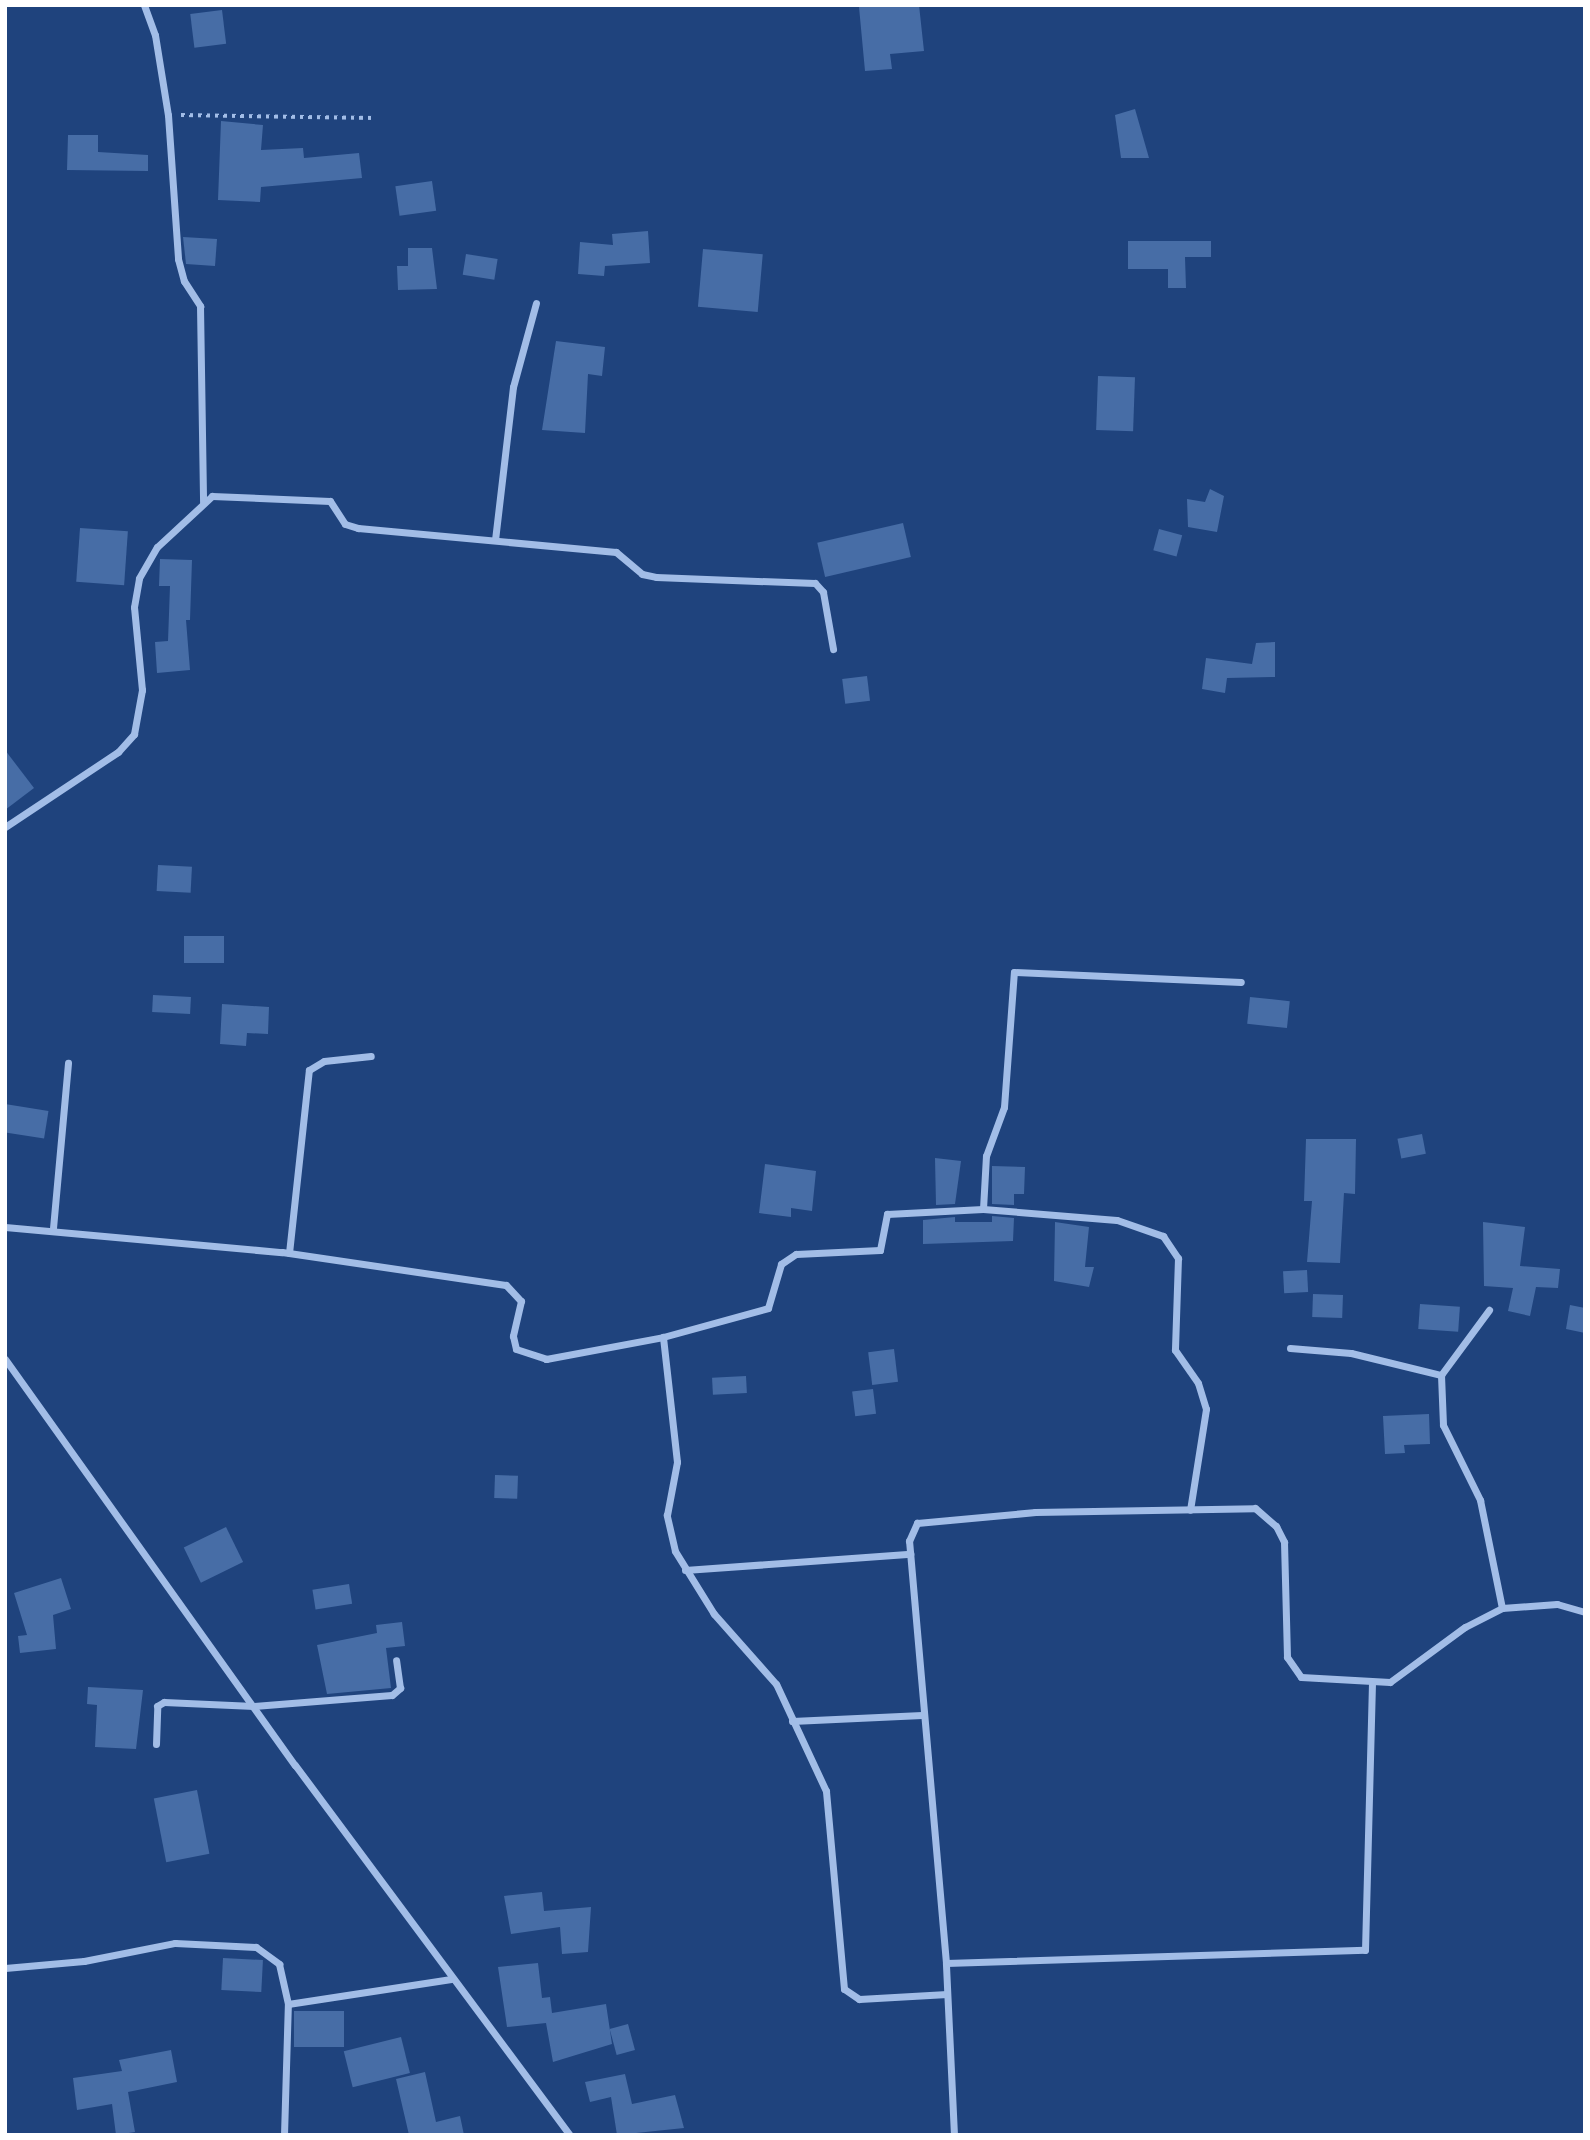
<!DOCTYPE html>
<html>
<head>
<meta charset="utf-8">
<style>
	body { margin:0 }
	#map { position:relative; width:1590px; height:2140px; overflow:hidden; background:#1f437d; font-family:Helvetica,sans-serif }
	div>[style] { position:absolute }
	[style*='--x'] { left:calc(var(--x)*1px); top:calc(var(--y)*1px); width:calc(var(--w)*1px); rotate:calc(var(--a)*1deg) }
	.building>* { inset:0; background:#476da6; transform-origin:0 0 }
	.path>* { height:3.5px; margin-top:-1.75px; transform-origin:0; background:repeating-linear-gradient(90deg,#a2bde7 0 3.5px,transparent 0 8.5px) }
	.street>* { height:7px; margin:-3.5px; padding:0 3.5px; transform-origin:3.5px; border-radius:3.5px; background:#a2bde7 }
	span { translate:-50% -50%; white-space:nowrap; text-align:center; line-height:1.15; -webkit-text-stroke:5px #1f437d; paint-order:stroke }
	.frame { position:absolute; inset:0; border:7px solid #fff; pointer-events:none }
</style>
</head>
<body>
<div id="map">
	<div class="building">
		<div style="clip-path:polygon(919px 5px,924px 51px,890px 54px,892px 69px,865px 71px,859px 7px)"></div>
		<div style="left:222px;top:10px;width:34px;height:32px;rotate:83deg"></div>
		<div style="clip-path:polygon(1135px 109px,1149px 158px,1121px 158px,1115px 115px)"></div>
		<div style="clip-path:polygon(221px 121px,263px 125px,261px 150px,303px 148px,304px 158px,359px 153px,362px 178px,261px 187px,260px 202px,218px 200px)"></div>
		<div style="clip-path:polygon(68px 135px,98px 135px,98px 152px,148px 155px,148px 171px,67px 170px)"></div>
		<div style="left:432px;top:181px;width:30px;height:37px;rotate:82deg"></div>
		<div style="clip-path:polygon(648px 231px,650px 263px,605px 266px,604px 276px,578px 274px,580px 242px,613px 245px,612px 234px)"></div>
		<div style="clip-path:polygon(183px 237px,217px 239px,215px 266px,186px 264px)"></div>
		<div style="clip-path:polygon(1128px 241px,1211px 241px,1211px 257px,1185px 257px,1186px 288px,1168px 288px,1168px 269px,1128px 269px)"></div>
		<div style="clip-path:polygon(408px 248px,432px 248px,437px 289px,398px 290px,397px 266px,408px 266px)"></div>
		<div style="left:703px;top:249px;width:60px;height:58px;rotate:5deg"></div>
		<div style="left:466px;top:254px;width:32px;height:21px;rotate:9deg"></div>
		<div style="clip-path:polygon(556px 341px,605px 347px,602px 376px,588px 374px,585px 433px,542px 430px)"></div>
		<div style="left:1098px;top:376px;width:37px;height:54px;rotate:2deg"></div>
		<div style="clip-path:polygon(1210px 489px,1224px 496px,1217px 532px,1188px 527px,1187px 499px,1205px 502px)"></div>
		<div style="left:903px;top:523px;width:35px;height:88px;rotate:77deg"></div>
		<div style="left:80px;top:528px;width:48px;height:54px;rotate:4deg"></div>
		<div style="left:1159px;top:529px;width:24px;height:22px;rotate:15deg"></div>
		<div style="clip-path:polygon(160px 559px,192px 560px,190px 620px,186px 620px,190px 670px,157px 673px,155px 642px,168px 641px,170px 586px,159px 586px)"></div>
		<div style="clip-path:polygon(1275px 642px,1275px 677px,1227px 678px,1225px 693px,1202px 689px,1206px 658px,1252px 664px,1256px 643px)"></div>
		<div style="left:867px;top:676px;width:25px;height:25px;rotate:83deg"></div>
		<div style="clip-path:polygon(5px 750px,34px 788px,5px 810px)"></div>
		<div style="left:158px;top:865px;width:34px;height:26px;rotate:3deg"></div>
		<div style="left:184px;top:936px;width:40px;height:27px"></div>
		<div style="left:153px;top:995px;width:38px;height:17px;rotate:3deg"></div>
		<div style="left:1250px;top:997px;width:40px;height:27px;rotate:6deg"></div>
		<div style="clip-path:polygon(222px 1004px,269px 1007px,268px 1034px,247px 1033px,246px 1046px,220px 1044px)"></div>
		<div style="left:5px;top:1104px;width:44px;height:28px;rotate:9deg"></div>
		<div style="left:1422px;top:1134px;width:20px;height:25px;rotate:79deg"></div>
		<div style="clip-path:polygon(1306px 1139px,1356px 1139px,1355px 1194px,1344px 1193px,1340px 1263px,1307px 1262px,1312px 1201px,1304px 1201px)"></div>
		<div style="clip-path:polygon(935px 1158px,961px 1161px,955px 1204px,936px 1205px)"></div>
		<div style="clip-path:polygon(765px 1164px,816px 1171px,812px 1211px,791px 1208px,791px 1217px,759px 1213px)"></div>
		<div style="clip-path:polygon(992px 1166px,1025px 1167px,1024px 1194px,1014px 1194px,1014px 1205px,992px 1204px)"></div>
		<div style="clip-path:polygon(992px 1216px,1014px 1218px,1013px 1241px,923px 1244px,923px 1220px,955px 1217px,955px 1222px,992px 1222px)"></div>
		<div style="clip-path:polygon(1055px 1222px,1089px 1227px,1085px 1267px,1094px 1267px,1089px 1287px,1054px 1281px)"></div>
		<div style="clip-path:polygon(1483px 1222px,1525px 1227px,1520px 1266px,1560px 1269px,1558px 1288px,1536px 1287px,1530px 1316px,1508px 1311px,1513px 1288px,1484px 1286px)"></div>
		<div style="left:1307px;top:1270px;width:22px;height:24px;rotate:87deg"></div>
		<div style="left:1313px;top:1294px;width:30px;height:23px;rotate:2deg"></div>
		<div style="left:1420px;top:1304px;width:40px;height:25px;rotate:4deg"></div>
		<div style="clip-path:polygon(1570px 1305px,1585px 1308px,1585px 1333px,1566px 1329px)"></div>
		<div style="left:894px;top:1349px;width:33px;height:26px;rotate:83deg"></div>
		<div style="left:746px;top:1376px;width:17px;height:34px;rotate:87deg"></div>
		<div style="left:873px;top:1389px;width:25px;height:21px;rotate:83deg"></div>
		<div style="clip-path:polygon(1429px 1414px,1430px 1444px,1404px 1445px,1405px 1453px,1385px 1454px,1383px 1416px)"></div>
		<div style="left:495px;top:1475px;width:23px;height:23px;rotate:2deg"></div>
		<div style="left:226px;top:1527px;width:39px;height:47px;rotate:64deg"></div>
		<div style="clip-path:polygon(61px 1578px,71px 1609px,53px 1615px,56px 1649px,20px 1653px,18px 1636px,27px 1635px,14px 1593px)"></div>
		<div style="left:349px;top:1584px;width:20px;height:37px;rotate:81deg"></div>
		<div style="clip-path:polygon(402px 1622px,405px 1646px,386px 1648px,391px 1688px,327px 1694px,317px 1645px,377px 1633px,376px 1625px)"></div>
		<div style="clip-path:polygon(88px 1687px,143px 1690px,136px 1749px,95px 1747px,97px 1705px,87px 1704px)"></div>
		<div style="left:197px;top:1790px;width:65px;height:44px;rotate:79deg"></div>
		<div style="clip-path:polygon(542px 1892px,544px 1911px,591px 1907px,588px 1952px,562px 1954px,560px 1927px,511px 1934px,504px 1896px)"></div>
		<div style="left:223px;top:1958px;width:40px;height:32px;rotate:3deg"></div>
		<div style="clip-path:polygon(538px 1963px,542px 1998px,550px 1997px,552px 2013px,606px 2004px,612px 2044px,553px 2062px,546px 2023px,507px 2027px,498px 1967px)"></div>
		<div style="left:294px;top:2011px;width:50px;height:36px"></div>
		<div style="left:628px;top:2024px;width:27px;height:19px;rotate:75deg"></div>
		<div style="left:401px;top:2037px;width:37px;height:59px;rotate:76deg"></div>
		<div style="clip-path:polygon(171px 2050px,177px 2082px,128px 2092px,135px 2132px,116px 2135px,112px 2104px,77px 2110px,73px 2078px,122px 2071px,119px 2060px)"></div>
		<div style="clip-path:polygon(425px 2072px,436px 2122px,460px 2116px,464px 2135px,409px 2135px,396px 2079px)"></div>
		<div style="clip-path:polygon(625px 2074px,632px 2104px,675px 2095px,684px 2128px,617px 2135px,611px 2097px,590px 2102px,585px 2082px)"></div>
	</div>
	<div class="path">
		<div style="--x:181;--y:115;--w:194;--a:0.9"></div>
	</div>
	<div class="street">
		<div style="--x:144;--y:5;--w:32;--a:70"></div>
		<div style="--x:155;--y:35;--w:81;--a:80.8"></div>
		<div style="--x:168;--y:115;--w:144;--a:86"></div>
		<div style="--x:178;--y:259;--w:23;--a:75"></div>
		<div style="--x:184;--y:281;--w:30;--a:57"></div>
		<div style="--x:200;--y:306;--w:196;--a:89.1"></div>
		<div style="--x:495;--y:540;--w:154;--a:-83.3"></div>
		<div style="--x:513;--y:387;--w:87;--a:-74.7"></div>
		<div style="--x:5;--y:827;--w:136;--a:-33.6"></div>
		<div style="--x:118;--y:752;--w:24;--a:-48"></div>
		<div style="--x:134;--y:734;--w:45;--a:-79.7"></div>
		<div style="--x:142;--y:690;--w:83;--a:-95.5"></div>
		<div style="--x:134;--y:607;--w:29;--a:-80"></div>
		<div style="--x:139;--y:578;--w:36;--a:-60"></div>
		<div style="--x:157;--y:547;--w:75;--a:-42.8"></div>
		<div style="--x:212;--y:496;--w:118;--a:2.4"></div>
		<div style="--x:330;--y:501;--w:27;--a:57"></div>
		<div style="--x:345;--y:524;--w:14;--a:17"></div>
		<div style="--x:358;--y:528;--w:259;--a:5.3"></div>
		<div style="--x:616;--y:552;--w:34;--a:40"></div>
		<div style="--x:642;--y:574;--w:14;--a:12"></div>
		<div style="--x:656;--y:577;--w:159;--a:2.2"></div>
		<div style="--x:815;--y:583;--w:12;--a:48"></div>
		<div style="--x:823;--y:592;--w:58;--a:80"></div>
		<div style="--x:983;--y:1209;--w:53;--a:-86.8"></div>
		<div style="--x:986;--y:1156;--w:52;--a:-69.8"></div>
		<div style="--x:1004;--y:1107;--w:135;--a:-85.8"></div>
		<div style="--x:1014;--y:972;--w:227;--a:2.5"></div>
		<div style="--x:5;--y:1227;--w:278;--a:5.2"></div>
		<div style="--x:282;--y:1252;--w:226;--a:8.4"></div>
		<div style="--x:506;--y:1285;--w:22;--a:47"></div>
		<div style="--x:521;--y:1301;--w:36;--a:103"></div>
		<div style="--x:513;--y:1336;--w:13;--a:77"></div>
		<div style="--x:516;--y:1349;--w:32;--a:18"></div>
		<div style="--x:546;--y:1359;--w:119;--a:-10.6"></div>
		<div style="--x:53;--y:1228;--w:166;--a:-84.8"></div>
		<div style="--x:289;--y:1253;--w:184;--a:-83.8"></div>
		<div style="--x:309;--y:1070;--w:17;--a:-31"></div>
		<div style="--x:324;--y:1061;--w:47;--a:-6.1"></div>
		<div style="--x:1290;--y:1348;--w:61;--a:4.7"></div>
		<div style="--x:1351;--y:1353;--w:93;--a:13.7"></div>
		<div style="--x:1441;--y:1375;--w:50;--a:87.7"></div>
		<div style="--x:1443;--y:1425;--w:84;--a:63.7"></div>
		<div style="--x:1480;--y:1500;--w:110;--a:78.5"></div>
		<div style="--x:5;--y:1359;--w:499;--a:54.5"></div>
		<div style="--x:295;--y:1765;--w:461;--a:53.4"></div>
		<div style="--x:1441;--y:1375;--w:81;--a:-53.6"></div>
		<div style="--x:685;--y:1570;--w:226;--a:-4.1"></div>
		<div style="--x:792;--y:1721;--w:130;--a:-2.6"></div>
		<div style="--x:156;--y:1744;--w:38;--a:-88"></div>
		<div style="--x:157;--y:1706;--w:8;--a:-30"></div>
		<div style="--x:164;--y:1702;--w:90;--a:2.5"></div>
		<div style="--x:254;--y:1706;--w:138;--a:-4.6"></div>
		<div style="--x:392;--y:1695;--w:11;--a:-41"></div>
		<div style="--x:400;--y:1688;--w:28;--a:-98"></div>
		<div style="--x:946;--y:1963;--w:419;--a:-1.8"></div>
		<div style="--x:1365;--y:1950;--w:266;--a:-88.5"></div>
		<div style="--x:5;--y:1968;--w:79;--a:-5.1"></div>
		<div style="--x:84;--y:1961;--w:93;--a:-11.2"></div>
		<div style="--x:175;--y:1943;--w:81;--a:2.8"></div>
		<div style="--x:256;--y:1947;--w:29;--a:36"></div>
		<div style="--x:279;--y:1964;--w:41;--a:77.3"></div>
		<div style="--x:947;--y:1994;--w:88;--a:176.7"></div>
		<div style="--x:859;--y:1999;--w:18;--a:-146"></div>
		<div style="--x:844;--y:1989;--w:199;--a:-95.2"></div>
		<div style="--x:826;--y:1791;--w:118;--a:-115"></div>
		<div style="--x:776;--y:1684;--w:94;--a:-131.5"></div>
		<div style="--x:714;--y:1614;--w:74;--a:-121.8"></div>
		<div style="--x:675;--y:1551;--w:37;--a:-103"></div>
		<div style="--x:667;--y:1515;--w:54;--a:-79.3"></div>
		<div style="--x:677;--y:1462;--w:126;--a:-96.4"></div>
		<div style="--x:663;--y:1337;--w:109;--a:-15.4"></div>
		<div style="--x:768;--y:1308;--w:46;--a:-73.5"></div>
		<div style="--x:781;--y:1264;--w:18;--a:-34"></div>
		<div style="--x:796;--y:1254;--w:84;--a:-2.7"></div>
		<div style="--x:880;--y:1250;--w:37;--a:-79"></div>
		<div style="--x:887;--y:1214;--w:96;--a:-3"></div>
		<div style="--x:983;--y:1209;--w:134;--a:4.7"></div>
		<div style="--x:1117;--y:1220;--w:49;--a:19.2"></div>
		<div style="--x:1163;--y:1236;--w:27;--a:56"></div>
		<div style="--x:1178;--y:1258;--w:92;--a:91.9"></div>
		<div style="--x:1175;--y:1350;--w:40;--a:55.1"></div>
		<div style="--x:1198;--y:1383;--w:27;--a:73"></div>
		<div style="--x:1206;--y:1409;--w:102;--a:99"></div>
		<div style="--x:284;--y:2135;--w:131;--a:-88.3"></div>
		<div style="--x:288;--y:2004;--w:165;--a:-8.7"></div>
		<div style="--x:954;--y:2135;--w:172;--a:-92.7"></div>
		<div style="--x:946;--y:1963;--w:424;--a:-95"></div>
		<div style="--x:909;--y:1541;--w:20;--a:-66"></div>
		<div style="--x:917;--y:1523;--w:119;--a:-5.3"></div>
		<div style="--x:1035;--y:1512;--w:220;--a:-1"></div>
		<div style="--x:1255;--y:1508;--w:28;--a:41"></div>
		<div style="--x:1276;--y:1526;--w:18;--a:63"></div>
		<div style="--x:1284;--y:1542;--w:115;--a:88.5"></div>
		<div style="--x:1287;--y:1657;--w:24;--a:55"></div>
		<div style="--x:1301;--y:1677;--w:89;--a:3.2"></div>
		<div style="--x:1390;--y:1682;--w:93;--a:-36.3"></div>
		<div style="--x:1465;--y:1627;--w:42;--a:-27.2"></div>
		<div style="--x:1502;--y:1608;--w:55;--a:-4.2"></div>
		<div style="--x:1557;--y:1604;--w:29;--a:16"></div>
	</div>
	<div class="frame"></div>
</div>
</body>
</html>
